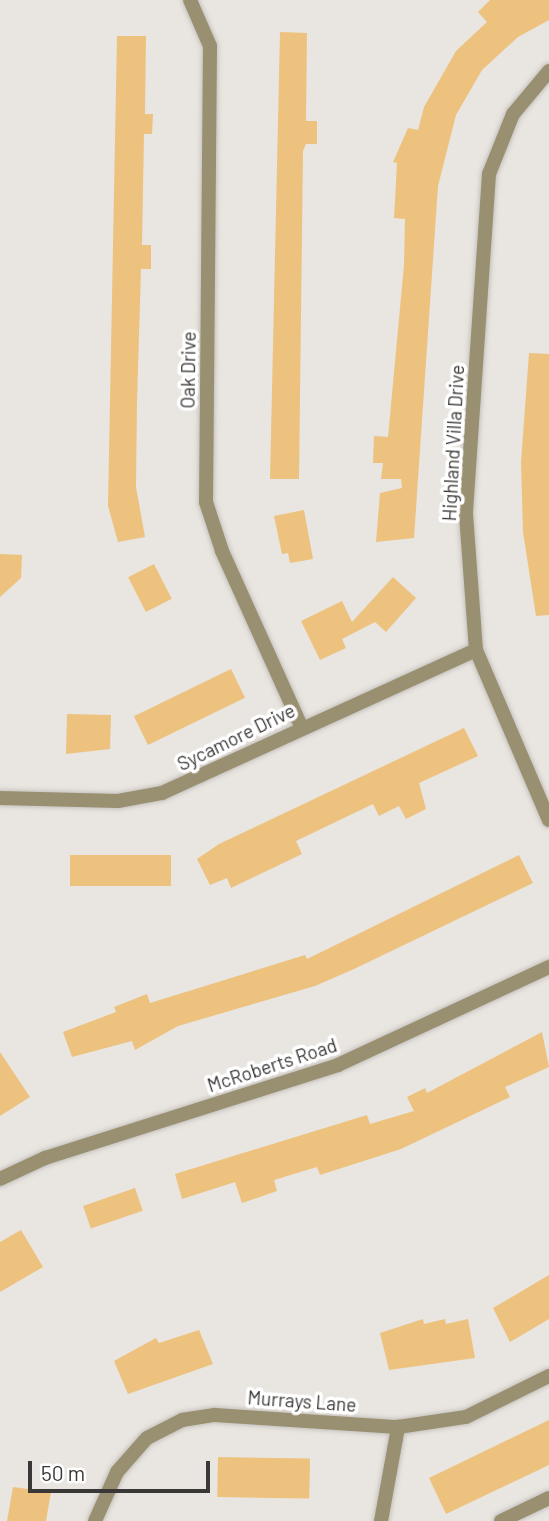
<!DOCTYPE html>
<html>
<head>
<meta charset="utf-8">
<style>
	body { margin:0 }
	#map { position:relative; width:549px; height:1521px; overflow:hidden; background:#e9e5e0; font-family:Barlow,sans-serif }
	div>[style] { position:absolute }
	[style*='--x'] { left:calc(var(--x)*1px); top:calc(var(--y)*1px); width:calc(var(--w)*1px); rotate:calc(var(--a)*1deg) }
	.building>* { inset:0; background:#edc27e; transform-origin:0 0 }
	.roads { filter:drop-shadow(0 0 2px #c6c2be) drop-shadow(0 0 2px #c6c2be) }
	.minor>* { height:14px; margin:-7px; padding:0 7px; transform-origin:7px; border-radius:7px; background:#989071 }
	span { translate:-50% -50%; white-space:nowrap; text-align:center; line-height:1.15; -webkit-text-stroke:7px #fff; paint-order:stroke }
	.street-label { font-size:19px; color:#393836 }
	.scale { position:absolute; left:28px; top:1461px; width:182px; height:32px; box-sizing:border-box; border:4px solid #393836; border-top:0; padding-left:9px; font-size:21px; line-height:24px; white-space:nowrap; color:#393836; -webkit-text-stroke:5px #fff; paint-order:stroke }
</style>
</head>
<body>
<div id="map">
	<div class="building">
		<div style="clip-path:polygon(490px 0,549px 0,549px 20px,518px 37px,482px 70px,456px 115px,438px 186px,414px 538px,376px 542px,380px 493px,402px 488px,401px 479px,381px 479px,383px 463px,373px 463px,374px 436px,388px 437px,404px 265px,405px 219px,394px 218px,397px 163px,393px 162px,408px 128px,418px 130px,424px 107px,456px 51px,487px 22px,478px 12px)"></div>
		<div style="clip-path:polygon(280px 32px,307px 33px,306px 121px,317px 121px,317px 144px,306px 144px,303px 151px,299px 479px,270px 479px)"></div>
		<div style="clip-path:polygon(117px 36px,146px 36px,145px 114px,153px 114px,152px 134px,144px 134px,142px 245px,151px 245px,151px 269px,141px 269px,137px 402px,136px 487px,145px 537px,118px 542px,108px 506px)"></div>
		<div style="clip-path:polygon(529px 353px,549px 354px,549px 615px,536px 616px,523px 532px,521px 462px)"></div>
		<div style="clip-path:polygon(304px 510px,313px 559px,290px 563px,288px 553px,282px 554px,274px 516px)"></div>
		<div style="clip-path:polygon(0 554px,22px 555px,21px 578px,0 597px)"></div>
		<div style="left:154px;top:564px;width:39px;height:29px;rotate:63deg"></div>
		<div style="clip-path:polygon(393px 577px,416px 598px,386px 632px,375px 622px,342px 639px,346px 648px,320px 660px,301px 621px,342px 601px,352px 622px)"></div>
		<div style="left:231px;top:669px;width:32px;height:108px;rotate:64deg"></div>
		<div style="clip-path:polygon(67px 714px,111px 715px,110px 749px,66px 754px)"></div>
		<div style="clip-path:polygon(464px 728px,478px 756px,419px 783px,426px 809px,406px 819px,399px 806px,379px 816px,373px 804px,296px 841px,302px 854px,231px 888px,227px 878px,210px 885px,197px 859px,219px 844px)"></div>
		<div style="left:70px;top:855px;width:101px;height:31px"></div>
		<div style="clip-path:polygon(519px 855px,533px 883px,354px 969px,315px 986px,178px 1026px,135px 1050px,132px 1041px,72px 1057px,63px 1032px,116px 1012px,114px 1007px,147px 994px,150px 1003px,305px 955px,307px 959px)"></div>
		<div style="clip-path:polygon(542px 1032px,549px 1067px,505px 1087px,510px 1097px,401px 1149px,320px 1175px,317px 1167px,274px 1180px,277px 1191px,242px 1203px,235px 1182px,182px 1199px,175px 1174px,367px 1115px,370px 1124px,414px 1111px,407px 1097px,425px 1088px,427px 1093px)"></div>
		<div style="clip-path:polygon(0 1052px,30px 1097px,0 1116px)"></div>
		<div style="left:135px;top:1188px;width:24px;height:55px;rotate:71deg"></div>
		<div style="clip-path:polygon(21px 1230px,43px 1267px,0 1292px,0 1242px)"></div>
		<div style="clip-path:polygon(549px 1275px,549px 1319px,510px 1342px,493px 1308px)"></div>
		<div style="clip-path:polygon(423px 1319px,424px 1324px,445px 1319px,446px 1324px,468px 1319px,475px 1358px,389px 1370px,380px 1333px)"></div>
		<div style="clip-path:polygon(199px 1330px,213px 1364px,128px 1394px,114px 1361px,156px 1338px,159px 1343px)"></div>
		<div style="clip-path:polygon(549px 1420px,549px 1465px,446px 1514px,429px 1478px)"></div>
		<div style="left:218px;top:1457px;width:92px;height:40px;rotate:1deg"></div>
		<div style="clip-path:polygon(13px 1487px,51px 1492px,46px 1521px,7px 1521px)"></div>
	</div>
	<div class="roads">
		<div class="minor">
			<div style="--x:190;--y:0;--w:50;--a:66.5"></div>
			<div style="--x:210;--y:46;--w:456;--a:90.5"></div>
			<div style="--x:206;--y:502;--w:52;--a:71.9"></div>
			<div style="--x:222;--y:551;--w:192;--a:65.7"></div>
			<div style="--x:549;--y:71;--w:56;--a:129.9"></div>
			<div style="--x:513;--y:114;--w:65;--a:111.8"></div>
			<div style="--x:489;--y:174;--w:341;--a:93.9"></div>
			<div style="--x:466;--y:514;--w:136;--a:85.8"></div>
			<div style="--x:476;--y:650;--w:185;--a:66.8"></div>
			<div style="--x:0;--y:798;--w:118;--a:1.5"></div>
			<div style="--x:118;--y:801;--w:45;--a:-10.3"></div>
			<div style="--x:162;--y:793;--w:345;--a:-24.5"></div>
			<div style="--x:0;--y:1179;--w:50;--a:-25"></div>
			<div style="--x:45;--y:1158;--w:307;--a:-17.6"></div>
			<div style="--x:338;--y:1065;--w:233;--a:-24.9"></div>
			<div style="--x:95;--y:1521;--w:54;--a:-65.8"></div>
			<div style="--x:117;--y:1472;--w:45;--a:-48.6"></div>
			<div style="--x:147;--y:1438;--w:39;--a:-27"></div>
			<div style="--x:182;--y:1420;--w:33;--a:-9"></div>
			<div style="--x:215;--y:1415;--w:183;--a:3.8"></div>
			<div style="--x:398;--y:1427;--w:69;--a:-8.4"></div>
			<div style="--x:466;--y:1417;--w:93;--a:-26.3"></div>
			<div style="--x:381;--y:1521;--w:96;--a:-79.7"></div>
			<div style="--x:501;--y:1521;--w:53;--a:-25.6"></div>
		</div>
	</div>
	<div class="street-label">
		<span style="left:188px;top:370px;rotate:-89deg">Oak Drive</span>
		<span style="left:453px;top:443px;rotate:-87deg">Highland Villa Drive</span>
		<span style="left:236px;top:737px;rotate:-26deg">Sycamore Drive</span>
		<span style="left:272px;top:1065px;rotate:-18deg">McRoberts Road</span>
		<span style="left:302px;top:1401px;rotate:4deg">Murrays Lane</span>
	</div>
	<div class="scale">50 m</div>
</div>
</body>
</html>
